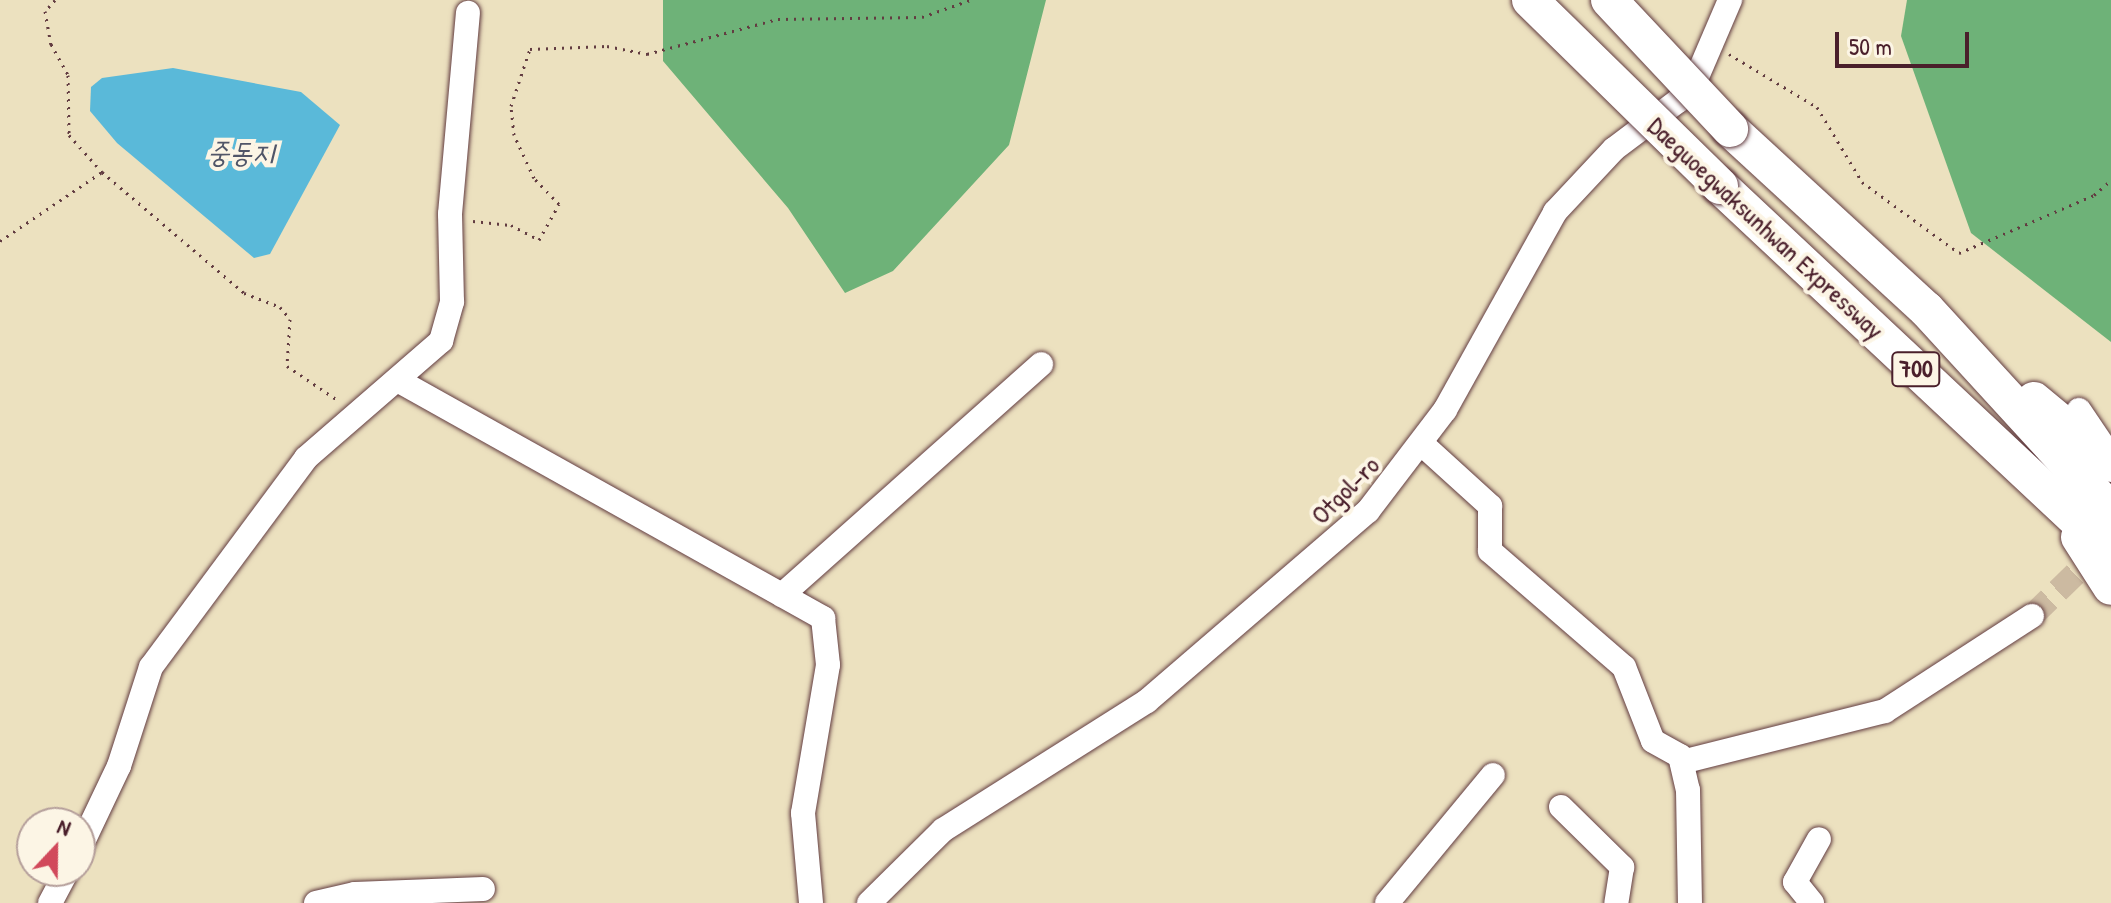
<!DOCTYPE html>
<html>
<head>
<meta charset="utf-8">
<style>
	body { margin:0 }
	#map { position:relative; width:2111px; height:903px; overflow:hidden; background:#ece1bf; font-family:"Patrick Hand","Poor Story",sans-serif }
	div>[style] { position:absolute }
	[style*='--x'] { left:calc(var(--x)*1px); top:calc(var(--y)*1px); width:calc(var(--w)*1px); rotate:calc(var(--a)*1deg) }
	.forest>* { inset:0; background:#6eb278 }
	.water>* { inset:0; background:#5ab9d9 }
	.minor-tunnel>* { height:24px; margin-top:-12px; transform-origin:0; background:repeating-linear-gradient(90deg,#ccbaa1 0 24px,transparent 0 36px) }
	.path>* { height:3px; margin-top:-1.5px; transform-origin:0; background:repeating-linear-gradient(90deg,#623c41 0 2px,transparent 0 8px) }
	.roads { filter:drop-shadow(0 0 2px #623c41) drop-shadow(0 0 2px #623c41) }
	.minor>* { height:24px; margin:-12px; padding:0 12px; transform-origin:12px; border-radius:12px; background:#fff }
	.highway>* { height:36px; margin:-18px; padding:0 18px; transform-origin:18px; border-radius:18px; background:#fff }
	.bridges { filter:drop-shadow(0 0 2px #623c41) drop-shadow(0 0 2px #623c41) }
	.highway-bridge>* { height:36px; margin:-18px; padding:0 18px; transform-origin:18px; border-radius:18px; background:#fff }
	span { translate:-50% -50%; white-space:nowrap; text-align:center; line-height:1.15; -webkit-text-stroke:8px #fcf5e5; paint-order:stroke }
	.shield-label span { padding:2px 6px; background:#fcf5e5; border:2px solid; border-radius:6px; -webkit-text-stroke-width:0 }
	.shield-label { font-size:24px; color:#4a1f2b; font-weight:700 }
	.street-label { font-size:26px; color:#4a1f2b }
	.water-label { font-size:28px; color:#505568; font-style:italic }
	.north { position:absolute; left:16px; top:807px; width:80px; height:80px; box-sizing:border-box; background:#fcf5e5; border:2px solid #b59f9b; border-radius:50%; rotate:22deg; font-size:22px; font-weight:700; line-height:32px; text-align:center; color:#4a1f2b }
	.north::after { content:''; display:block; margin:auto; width:28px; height:36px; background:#d1495b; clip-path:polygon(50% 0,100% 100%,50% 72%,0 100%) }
	.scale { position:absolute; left:1835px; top:32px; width:134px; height:36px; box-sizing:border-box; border:4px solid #4a1f2b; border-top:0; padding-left:10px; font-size:24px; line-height:28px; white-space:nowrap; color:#4a1f2b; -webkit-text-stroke:6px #fcf5e5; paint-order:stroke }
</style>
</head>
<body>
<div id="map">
	<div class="forest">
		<div style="clip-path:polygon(663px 0,1046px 0,1009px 145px,893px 271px,845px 293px,788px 208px,663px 61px)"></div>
		<div style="clip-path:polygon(1907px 0,2111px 0,2111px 342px,1971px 233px,1901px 36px)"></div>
	</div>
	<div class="water">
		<div style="clip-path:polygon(173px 68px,301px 92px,340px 125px,270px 254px,254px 258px,117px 143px,90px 111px,91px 87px,102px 78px)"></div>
	</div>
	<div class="minor-tunnel">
		<div style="--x:2032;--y:616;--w:98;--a:-44.2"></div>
	</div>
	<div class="path">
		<div style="--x:55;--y:0;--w:15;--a:132"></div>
		<div style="--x:45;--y:11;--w:34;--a:80"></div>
		<div style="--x:51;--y:44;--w:35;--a:61"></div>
		<div style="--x:68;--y:75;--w:60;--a:89"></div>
		<div style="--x:69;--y:135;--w:50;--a:48.3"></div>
		<div style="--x:102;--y:172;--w:187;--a:40.4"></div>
		<div style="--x:244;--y:293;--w:39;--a:21"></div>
		<div style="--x:280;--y:307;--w:16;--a:50"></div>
		<div style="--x:290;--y:319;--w:47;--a:93.7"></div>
		<div style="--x:287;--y:366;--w:63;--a:33.9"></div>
		<div style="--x:1729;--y:54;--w:103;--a:31.1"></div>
		<div style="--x:1817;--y:107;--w:87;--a:59"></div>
		<div style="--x:1862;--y:182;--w:120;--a:36.2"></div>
		<div style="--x:1959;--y:253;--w:147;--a:-23.2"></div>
		<div style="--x:2094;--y:195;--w:23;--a:-41"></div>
		<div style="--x:473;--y:221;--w:38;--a:6"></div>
		<div style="--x:511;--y:225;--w:32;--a:28"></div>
		<div style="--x:539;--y:240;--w:41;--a:-60.9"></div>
		<div style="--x:559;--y:204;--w:36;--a:-134"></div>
		<div style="--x:534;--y:178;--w:47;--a:-114.9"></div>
		<div style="--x:514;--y:135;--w:29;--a:-96"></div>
		<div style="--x:511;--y:106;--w:60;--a:-71.6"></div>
		<div style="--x:530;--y:49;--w:77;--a:-2.2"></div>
		<div style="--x:607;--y:46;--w:41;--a:11.3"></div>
		<div style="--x:647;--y:54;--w:136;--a:-15"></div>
		<div style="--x:778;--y:19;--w:144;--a:-0.8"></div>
		<div style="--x:922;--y:17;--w:51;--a:-19.5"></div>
		<div style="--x:0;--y:241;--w:123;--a:-34.1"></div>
	</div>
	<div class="roads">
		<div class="minor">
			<div style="--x:399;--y:381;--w:486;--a:29.2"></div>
			<div style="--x:823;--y:618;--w:47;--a:83.9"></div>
			<div style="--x:828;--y:665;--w:150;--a:99.6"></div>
			<div style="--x:803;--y:813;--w:90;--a:84.9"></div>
			<div style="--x:2079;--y:410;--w:41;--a:55.9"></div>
			<div style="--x:1423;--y:445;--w:91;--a:42.3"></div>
			<div style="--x:1490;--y:506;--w:45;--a:90"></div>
			<div style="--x:1490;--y:551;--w:177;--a:40.9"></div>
			<div style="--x:1624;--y:667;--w:79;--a:68.6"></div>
			<div style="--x:1653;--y:741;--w:31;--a:29"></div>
			<div style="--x:1680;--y:756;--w:35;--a:77"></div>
			<div style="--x:1688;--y:790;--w:113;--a:89"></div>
			<div style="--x:782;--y:595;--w:347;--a:-41.7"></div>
			<div style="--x:1682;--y:762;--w:209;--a:-14.1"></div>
			<div style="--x:1885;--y:711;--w:175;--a:-32.9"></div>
			<div style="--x:1561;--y:807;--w:86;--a:44.5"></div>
			<div style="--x:1622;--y:867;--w:36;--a:99"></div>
			<div style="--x:80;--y:848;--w:91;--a:-64.6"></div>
			<div style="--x:119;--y:766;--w:104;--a:-72.1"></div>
			<div style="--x:151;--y:667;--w:260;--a:-53.4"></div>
			<div style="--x:306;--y:458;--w:179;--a:-40.9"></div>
			<div style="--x:441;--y:341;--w:41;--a:-74.2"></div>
			<div style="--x:452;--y:302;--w:88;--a:-91.3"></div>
			<div style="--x:450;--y:214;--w:202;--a:-84.9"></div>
			<div style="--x:50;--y:903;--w:36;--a:-62"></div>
			<div style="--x:316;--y:903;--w:40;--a:-13"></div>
			<div style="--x:355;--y:894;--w:128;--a:-2.2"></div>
			<div style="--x:869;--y:903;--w:104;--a:-44.6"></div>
			<div style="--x:943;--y:830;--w:241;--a:-32.3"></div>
			<div style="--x:1147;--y:701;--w:291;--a:-40.7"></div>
			<div style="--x:1368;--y:511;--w:127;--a:-52.7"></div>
			<div style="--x:1445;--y:410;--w:227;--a:-60.9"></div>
			<div style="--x:1555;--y:212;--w:86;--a:-46.9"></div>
			<div style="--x:1614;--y:149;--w:80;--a:-36.9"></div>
			<div style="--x:1678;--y:101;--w:31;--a:-52"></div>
			<div style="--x:1697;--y:77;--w:84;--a:-66.8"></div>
			<div style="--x:1387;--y:903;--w:166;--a:-50.4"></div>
			<div style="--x:1812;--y:903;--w:27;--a:-129"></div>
			<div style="--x:1795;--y:882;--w:49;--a:-60.8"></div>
		</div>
		<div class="highway">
			<div style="--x:1730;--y:129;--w:266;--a:42.6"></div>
			<div style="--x:1926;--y:309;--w:274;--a:47.5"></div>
			<div style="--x:1720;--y:186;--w:536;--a:43.11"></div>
			<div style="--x:2034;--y:400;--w:100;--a:39.7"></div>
			<div style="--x:2079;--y:537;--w:59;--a:57.4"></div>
		</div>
	</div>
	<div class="bridges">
		<div class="highway-bridge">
			<div style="--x:1530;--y:0;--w:266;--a:44.4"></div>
			<div style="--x:1609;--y:0;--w:177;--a:46.8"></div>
		</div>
	</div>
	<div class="shield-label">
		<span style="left:1916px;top:369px">700</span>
	</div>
	<div class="street-label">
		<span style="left:1766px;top:228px;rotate:43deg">Daeguoegwaksunhwan Expressway</span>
		<span style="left:1345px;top:490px;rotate:-45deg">Otgol-ro</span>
	</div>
	<div class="water-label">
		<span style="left:241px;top:152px">중동지</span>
	</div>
	<div class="north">N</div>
	<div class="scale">50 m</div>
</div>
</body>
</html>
